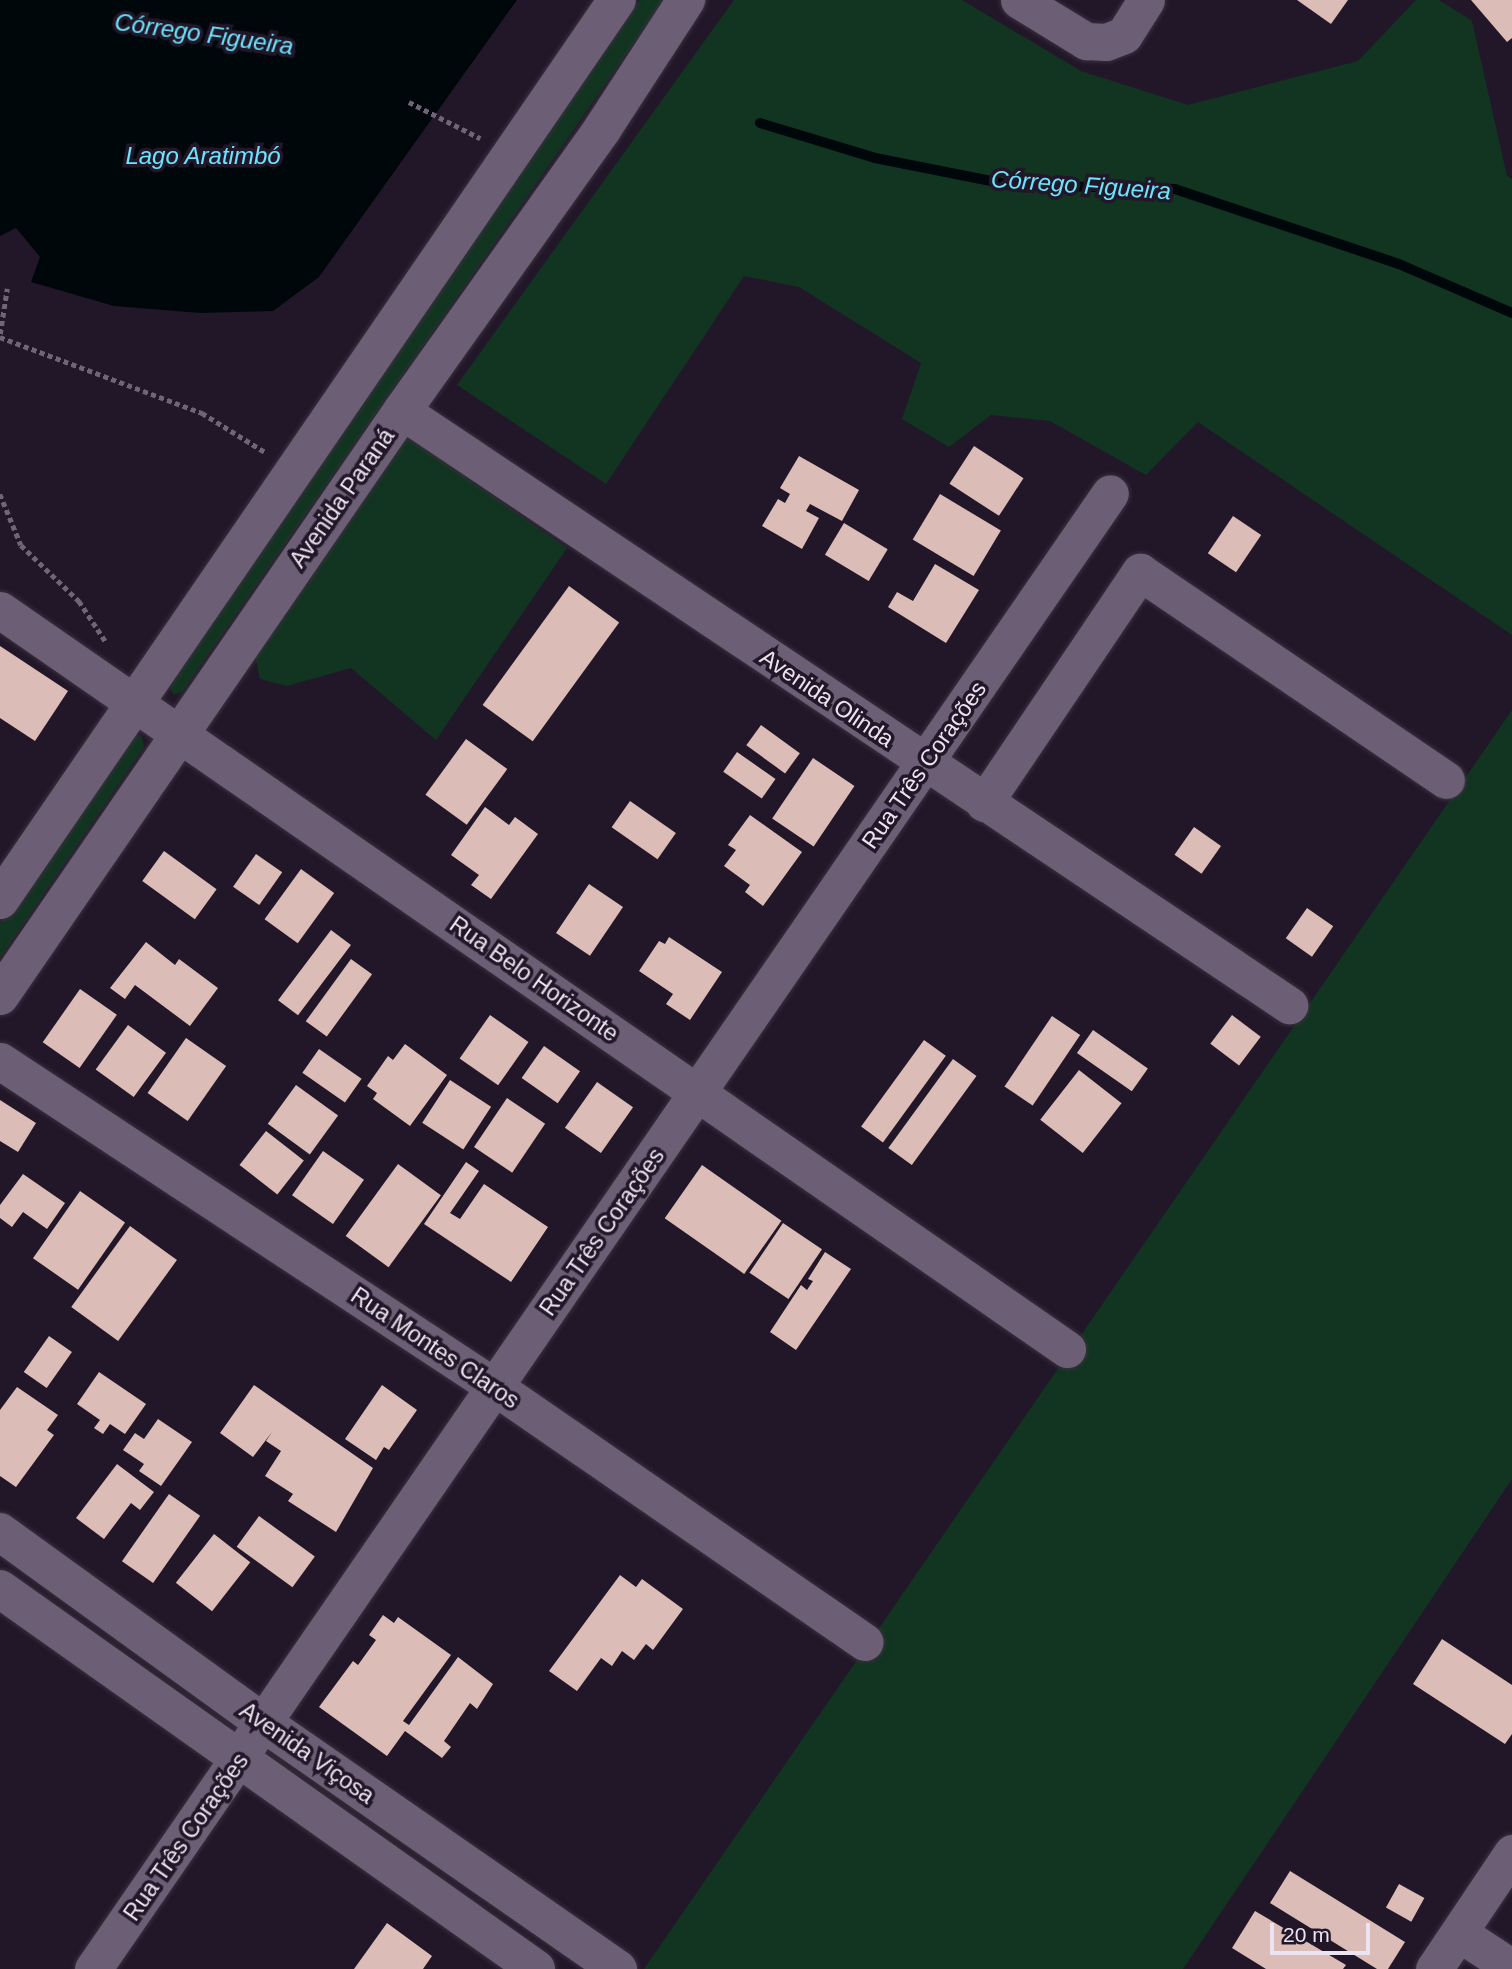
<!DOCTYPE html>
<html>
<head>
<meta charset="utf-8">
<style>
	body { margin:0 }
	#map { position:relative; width:1512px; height:1969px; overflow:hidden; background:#221729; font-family:Arial,sans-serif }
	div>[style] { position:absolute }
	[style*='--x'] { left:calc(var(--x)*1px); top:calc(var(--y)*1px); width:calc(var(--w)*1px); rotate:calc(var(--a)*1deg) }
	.green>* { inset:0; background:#113520 }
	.water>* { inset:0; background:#00070b }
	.stream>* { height:10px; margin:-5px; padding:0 5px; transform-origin:5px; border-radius:5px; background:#00070b }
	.building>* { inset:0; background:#dcbcb6; transform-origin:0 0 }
	.path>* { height:4.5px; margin-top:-2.25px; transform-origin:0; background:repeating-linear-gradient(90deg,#6f6575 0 5px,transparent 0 8.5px) }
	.roads { filter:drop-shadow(0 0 2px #39303e) drop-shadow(0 0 2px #39303e) }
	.street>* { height:37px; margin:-18.5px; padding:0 18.5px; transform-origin:18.5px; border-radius:18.5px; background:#6c5f75 }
	.secondary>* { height:38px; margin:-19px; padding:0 19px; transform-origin:19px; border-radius:19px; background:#6c5f75 }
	span { translate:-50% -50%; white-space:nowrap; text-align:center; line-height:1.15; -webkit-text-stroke:7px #221729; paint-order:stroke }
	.street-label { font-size:23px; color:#ebe3f0 }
	.water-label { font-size:24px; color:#6ae5fd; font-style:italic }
	.scale { position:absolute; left:1270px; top:1923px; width:100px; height:32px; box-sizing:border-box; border:4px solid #ebe3f0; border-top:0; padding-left:9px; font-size:21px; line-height:24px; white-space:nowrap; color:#ebe3f0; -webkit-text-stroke:5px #221729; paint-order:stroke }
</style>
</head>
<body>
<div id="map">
	<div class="green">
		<div style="clip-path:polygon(640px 0,664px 0,182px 692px,173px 695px,168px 681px)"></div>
		<div style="clip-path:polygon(734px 0,962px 0,1081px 71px,1188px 105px,1358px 61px,1416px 0,1439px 0,1472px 21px,1507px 176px,1512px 179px,1512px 635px,1198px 422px,1146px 475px,1050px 421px,991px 415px,949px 447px,902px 419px,921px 363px,799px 287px,744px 276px,606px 484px,457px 385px)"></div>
		<div style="clip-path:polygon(407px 436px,567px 548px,436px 740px,351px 668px,287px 686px,260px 679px,255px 655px)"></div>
		<div style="clip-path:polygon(1512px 710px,1512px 1479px,1183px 1969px,644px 1969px)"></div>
		<div style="clip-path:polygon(135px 733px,142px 737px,144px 747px,0 958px,0 923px,127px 736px)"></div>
	</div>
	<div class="water">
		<div style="clip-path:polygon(0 0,517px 0,319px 277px,273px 311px,200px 313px,114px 306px,31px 282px,40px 257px,16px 228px,0 236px)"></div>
	</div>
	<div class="stream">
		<div style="--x:760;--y:123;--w:120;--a:16.9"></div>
		<div style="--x:875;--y:158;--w:139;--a:11.2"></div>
		<div style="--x:1011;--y:185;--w:164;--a:1.4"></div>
		<div style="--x:1175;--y:189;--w:236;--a:18.5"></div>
		<div style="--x:1399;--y:264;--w:123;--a:23.4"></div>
	</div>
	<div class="building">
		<div style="clip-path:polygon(1297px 0,1348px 0,1331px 24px)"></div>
		<div style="clip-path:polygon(1471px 0,1512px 0,1512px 38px,1507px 42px)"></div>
		<div style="left:974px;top:446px;width:59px;height:45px;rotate:33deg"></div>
		<div style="clip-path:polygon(799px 456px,859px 490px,842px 521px,810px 504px,806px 511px,819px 518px,802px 549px,762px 526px,778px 499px,785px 503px,790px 494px,780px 488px)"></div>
		<div style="left:940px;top:494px;width:71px;height:53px;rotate:31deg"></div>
		<div style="left:1233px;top:516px;width:34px;height:45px;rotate:34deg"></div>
		<div style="left:844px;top:523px;width:51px;height:37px;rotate:31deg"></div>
		<div style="clip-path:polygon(935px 564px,979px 590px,946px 643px,888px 607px,897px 592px,913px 601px)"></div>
		<div style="left:569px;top:586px;width:62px;height:147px;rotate:36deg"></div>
		<div style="clip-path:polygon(0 646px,68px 691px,35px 741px,0 718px)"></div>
		<div style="left:761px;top:725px;width:48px;height:25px;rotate:36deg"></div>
		<div style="left:466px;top:739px;width:51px;height:69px;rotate:36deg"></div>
		<div style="left:737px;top:752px;width:47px;height:24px;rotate:35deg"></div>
		<div style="left:813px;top:758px;width:50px;height:73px;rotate:34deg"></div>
		<div style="left:630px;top:801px;width:56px;height:32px;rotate:35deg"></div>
		<div style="clip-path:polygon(485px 807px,509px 825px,515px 817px,538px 834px,491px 899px,471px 885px,479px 875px,451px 855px)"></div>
		<div style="clip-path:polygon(750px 815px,802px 852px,763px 906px,745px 892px,750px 885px,724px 866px,736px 850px,728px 845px)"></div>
		<div style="left:1194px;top:827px;width:33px;height:34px;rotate:35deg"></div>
		<div style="left:164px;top:851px;width:65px;height:37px;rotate:36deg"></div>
		<div style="left:256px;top:854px;width:32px;height:40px;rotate:35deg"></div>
		<div style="left:301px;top:869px;width:41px;height:62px;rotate:36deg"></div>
		<div style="left:589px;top:884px;width:41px;height:59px;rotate:34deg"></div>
		<div style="left:1307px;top:908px;width:32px;height:37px;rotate:35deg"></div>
		<div style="left:331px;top:930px;width:25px;height:88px;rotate:37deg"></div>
		<div style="clip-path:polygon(669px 937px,722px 972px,690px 1020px,666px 1004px,673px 994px,639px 971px,659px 941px,665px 944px)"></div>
		<div style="clip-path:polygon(146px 942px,175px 965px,179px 959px,218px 988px,190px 1026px,135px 985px,125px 999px,110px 988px)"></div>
		<div style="left:351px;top:959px;width:26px;height:77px;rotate:36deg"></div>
		<div style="left:80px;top:989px;width:45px;height:65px;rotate:35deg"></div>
		<div style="left:490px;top:1015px;width:47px;height:53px;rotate:35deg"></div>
		<div style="left:1232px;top:1015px;width:36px;height:36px;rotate:37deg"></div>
		<div style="left:1052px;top:1016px;width:34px;height:85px;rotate:34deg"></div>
		<div style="left:128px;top:1025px;width:47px;height:55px;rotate:36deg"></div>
		<div style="left:1093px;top:1030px;width:67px;height:28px;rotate:35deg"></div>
		<div style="left:186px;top:1038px;width:49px;height:67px;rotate:35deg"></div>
		<div style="left:924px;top:1040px;width:27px;height:107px;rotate:36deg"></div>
		<div style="clip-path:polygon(405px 1044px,447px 1075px,410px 1126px,373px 1099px,377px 1093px,367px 1086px,388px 1056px,393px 1060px)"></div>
		<div style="left:544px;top:1046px;width:44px;height:39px;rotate:35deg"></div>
		<div style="left:319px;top:1049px;width:52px;height:29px;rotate:35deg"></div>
		<div style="left:953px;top:1059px;width:29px;height:110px;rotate:36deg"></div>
		<div style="left:1079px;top:1070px;width:54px;height:63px;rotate:38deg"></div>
		<div style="left:450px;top:1080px;width:49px;height:51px;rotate:33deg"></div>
		<div style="left:597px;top:1082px;width:44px;height:56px;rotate:35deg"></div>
		<div style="left:296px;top:1085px;width:52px;height:48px;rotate:36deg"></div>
		<div style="left:507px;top:1098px;width:46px;height:59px;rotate:34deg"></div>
		<div style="clip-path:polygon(0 1100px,36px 1123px,18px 1152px,0 1141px)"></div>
		<div style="left:266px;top:1131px;width:48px;height:43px;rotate:38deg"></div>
		<div style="left:323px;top:1151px;width:50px;height:54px;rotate:35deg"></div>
		<div style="clip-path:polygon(466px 1162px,479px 1171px,450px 1213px,460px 1219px,484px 1184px,548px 1227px,511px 1282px,424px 1224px)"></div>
		<div style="left:398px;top:1164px;width:53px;height:89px;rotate:36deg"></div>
		<div style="left:702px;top:1165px;width:97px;height:65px;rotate:35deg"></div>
		<div style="clip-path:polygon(23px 1174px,65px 1203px,47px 1229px,23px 1212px,12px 1227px,0 1218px,0 1205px)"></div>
		<div style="left:80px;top:1191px;width:55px;height:82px;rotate:35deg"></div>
		<div style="left:783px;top:1223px;width:47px;height:60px;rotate:34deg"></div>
		<div style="left:130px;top:1226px;width:58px;height:100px;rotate:36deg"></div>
		<div style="clip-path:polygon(825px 1252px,851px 1269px,796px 1350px,770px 1332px,801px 1285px,807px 1290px,813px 1281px,808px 1279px)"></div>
		<div style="left:49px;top:1336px;width:28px;height:44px;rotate:35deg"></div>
		<div style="clip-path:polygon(99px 1372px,146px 1404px,125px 1434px,110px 1424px,103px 1434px,94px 1428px,100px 1420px,77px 1404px)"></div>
		<div style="clip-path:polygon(254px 1385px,373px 1468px,336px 1532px,288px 1501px,293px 1494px,265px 1476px,281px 1451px,266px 1441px,272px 1432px,253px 1457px,220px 1433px)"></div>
		<div style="clip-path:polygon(382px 1385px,417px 1410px,389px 1450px,384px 1447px,376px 1460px,345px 1439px)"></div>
		<div style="clip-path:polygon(17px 1387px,58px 1415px,47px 1430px,54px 1435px,16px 1487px,0 1476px,0 1410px)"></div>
		<div style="clip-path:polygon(158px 1419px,192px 1442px,161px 1486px,139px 1471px,144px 1464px,123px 1450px,135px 1433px,144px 1439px)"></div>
		<div style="clip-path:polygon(117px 1464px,154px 1492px,140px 1510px,131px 1503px,104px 1539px,76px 1518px)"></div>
		<div style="left:169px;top:1494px;width:38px;height:82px;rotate:35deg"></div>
		<div style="left:259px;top:1516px;width:69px;height:38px;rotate:36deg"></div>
		<div style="left:214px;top:1534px;width:46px;height:62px;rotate:38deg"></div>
		<div style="clip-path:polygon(620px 1575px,636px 1587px,642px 1579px,683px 1609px,653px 1650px,646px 1644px,634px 1660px,622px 1651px,612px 1666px,601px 1658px,577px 1691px,549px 1671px)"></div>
		<div style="clip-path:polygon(383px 1615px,394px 1623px,398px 1617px,451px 1655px,403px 1721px,409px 1725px,458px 1657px,493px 1684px,477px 1709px,470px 1703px,444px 1741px,451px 1747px,442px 1758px,405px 1731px,387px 1756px,319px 1707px,353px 1661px,358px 1665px,376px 1640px,369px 1635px)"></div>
		<div style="clip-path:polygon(1442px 1639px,1512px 1685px,1512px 1734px,1505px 1744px,1413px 1684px)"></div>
		<div style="clip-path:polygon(1290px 1871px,1405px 1942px,1388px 1969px,1377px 1969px,1270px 1903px)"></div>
		<div style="left:1399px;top:1884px;width:29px;height:27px;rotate:29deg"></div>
		<div style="clip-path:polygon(1255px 1911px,1346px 1965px,1343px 1969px,1266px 1969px,1232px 1948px)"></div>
		<div style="clip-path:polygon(387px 1923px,432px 1956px,423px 1969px,354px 1969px)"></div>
	</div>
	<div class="path">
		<div style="--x:409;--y:102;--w:80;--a:26.9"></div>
		<div style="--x:0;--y:334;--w:46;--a:-81.2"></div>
		<div style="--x:0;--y:337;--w:216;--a:20.6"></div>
		<div style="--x:202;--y:413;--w:74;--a:31.8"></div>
		<div style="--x:0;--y:494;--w:55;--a:67.6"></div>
		<div style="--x:21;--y:545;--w:81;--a:44"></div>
		<div style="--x:79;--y:601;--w:49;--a:56.6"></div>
	</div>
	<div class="roads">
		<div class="street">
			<div style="--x:1019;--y:0;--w:79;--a:31.5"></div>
			<div style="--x:1086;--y:41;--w:20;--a:3"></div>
			<div style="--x:1106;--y:42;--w:19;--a:-21"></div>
			<div style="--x:1124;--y:35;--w:41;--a:-57.8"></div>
			<div style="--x:402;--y:411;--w:1068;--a:33.81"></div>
			<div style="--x:0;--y:610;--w:1298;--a:34.71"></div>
			<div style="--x:984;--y:803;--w:279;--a:-56"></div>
			<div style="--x:1140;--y:572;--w:370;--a:34.2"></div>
			<div style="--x:0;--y:1061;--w:593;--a:33.37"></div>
			<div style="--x:495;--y:1387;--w:449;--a:34.6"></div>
			<div style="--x:1459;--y:1933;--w:64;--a:33.4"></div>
			<div style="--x:93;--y:1969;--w:1792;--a:-55.43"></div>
			<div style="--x:1434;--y:1969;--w:140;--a:-56.1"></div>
		</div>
		<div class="secondary">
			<div style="--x:0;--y:900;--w:1091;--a:-55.57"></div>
			<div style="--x:0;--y:996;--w:710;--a:-55.5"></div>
			<div style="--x:402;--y:411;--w:347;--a:-54.6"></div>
			<div style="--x:603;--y:128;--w:153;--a:-57"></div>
			<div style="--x:0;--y:1532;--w:327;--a:35.9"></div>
			<div style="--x:265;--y:1724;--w:430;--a:34.8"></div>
			<div style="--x:0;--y:1589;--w:657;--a:35.33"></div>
		</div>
	</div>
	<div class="street-label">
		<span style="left:342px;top:498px;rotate:-55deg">Avenida Paraná</span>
		<span style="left:827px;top:698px;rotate:34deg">Avenida Olinda</span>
		<span style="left:924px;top:765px;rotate:-55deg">Rua Três Corações</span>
		<span style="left:534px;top:979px;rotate:35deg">Rua Belo Horizonte</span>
		<span style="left:602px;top:1232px;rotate:-55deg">Rua Três Corações</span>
		<span style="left:435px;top:1348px;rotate:34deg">Rua Montes Claros</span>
		<span style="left:307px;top:1753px;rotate:35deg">Avenida Viçosa</span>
		<span style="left:186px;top:1837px;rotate:-55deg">Rua Três Corações</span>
	</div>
	<div class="water-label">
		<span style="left:204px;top:34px;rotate:8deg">Córrego Figueira</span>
		<span style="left:203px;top:156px">Lago Aratimbó</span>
		<span style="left:1081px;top:185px;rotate:4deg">Córrego Figueira</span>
	</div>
	<div class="scale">20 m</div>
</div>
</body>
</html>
